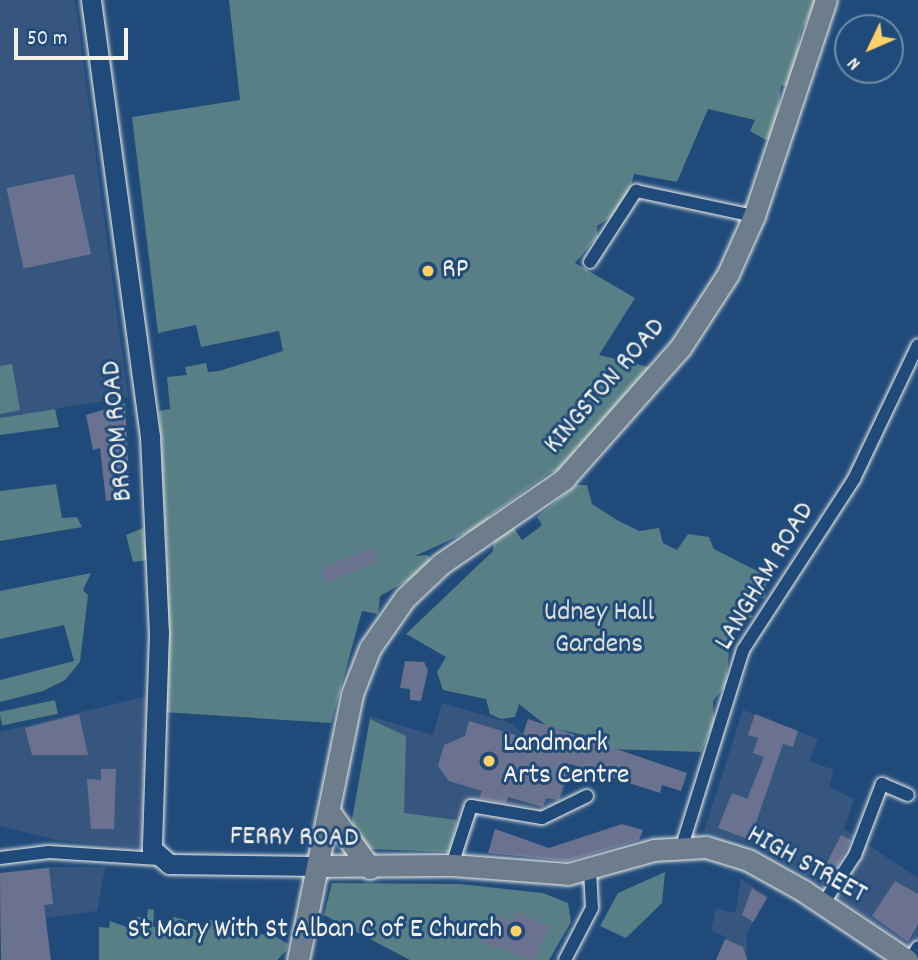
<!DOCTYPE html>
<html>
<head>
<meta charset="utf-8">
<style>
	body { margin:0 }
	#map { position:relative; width:918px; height:960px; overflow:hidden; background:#1f4a7a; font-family:Dekko,sans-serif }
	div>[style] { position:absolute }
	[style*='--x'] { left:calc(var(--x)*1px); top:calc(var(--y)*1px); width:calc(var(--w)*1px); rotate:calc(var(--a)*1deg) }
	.built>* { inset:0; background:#365680 }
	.green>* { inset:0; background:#577f85; transform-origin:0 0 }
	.building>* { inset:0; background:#6b728f; transform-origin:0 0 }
	.roads { filter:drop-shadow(0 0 2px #f4f1e8) drop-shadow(0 0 2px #f4f1e8) }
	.street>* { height:12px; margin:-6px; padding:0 6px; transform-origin:6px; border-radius:6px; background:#1f4a7a }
	.secondary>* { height:19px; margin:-9.5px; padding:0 9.5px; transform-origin:9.5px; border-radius:9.5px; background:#1f4a7a }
	.primary>* { height:21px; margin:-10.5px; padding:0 10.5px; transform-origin:10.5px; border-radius:10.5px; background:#6d7d8c }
	.dots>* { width:19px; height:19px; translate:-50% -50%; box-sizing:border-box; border:4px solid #1f4a7a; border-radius:50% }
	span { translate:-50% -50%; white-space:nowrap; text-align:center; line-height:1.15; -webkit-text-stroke:6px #1f4a7a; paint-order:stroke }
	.poi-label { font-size:28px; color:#f4f1e8 }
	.left { translate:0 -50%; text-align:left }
	.right { translate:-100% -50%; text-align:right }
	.street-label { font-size:28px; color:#f4f1e8 }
	.park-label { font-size:28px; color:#dce0d9 }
	.north { position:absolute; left:834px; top:14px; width:70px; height:70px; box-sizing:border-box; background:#1f4a7a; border:2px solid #748da6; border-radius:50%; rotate:226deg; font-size:19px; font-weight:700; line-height:28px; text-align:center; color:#f4f1e8 }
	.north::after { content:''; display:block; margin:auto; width:24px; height:32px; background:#ffd166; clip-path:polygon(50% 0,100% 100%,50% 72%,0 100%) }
	.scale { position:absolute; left:14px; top:28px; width:114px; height:32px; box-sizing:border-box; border:4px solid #f4f1e8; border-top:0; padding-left:9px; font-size:21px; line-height:24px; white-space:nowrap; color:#f4f1e8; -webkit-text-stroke:5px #1f4a7a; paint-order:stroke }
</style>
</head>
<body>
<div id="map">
	<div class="built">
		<div style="clip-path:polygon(0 0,75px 0,128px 397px,0 418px)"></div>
		<div style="clip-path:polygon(147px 696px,141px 848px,57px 840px,0 826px,0 732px)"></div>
		<div style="clip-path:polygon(442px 703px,513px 724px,526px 737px,523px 755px,570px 769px,560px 803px,543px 808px,484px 802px,466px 851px,368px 849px,352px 820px,370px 716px,433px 735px)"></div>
		<div style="clip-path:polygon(743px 710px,818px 739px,809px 761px,834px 770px,829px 787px,854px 799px,844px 829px,918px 878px,918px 952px,812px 879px,750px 844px,704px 831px)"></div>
		<div style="clip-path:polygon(50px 867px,105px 867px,97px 911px,0 924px,0 873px)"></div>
		<div style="clip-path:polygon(741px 879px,768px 896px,747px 933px,747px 960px,716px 960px,726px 937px,711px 931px,716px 908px,735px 913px)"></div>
	</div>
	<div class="green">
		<div style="clip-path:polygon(229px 0,819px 0,801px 31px,792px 84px,781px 86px,775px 137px,766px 140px,750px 131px,755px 120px,708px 109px,677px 182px,634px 174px,626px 207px,597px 226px,598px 236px,575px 263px,635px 298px,599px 355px,653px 368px,589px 443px,576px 448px,575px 465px,549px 473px,506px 504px,489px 516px,483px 532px,472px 530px,415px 556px,428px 555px,433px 566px,380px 596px,378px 614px,362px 611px,331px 723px,163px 712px,167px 555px,159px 411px,170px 409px,167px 377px,187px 375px,185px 367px,206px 363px,208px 372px,219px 371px,283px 351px,279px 331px,201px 347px,196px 325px,158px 333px,132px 117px,240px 100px)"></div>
		<div style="clip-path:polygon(12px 364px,20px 410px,0 414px,0 366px)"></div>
		<div style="clip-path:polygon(55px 409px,59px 427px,0 435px,0 418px)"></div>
		<div style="clip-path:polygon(56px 484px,62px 518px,77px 517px,82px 527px,0 541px,0 491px)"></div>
		<div style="clip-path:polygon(576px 485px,587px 485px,592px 504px,617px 520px,639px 531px,659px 528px,663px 543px,677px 550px,688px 534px,709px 537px,714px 549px,767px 576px,765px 598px,754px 598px,746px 611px,753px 617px,739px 622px,730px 640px,726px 685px,713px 701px,714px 722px,701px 752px,609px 749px,605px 740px,548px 727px,519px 704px,515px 717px,501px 719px,490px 714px,486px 699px,443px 690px,437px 672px,446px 657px,406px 634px,493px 551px,494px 540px,513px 527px,522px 540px,536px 530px,542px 525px,537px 517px)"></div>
		<div style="clip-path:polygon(143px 528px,147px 560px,133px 562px,126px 535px)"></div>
		<div style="clip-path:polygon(91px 573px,83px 590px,88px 595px,80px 662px,65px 680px,43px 691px,0 702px,0 680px,74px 661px,64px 625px,0 639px,0 591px)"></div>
		<div style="left:55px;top:700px;width:14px;height:57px;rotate:78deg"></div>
		<div style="clip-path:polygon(370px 719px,406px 736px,404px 813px,457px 820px,450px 852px,368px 849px,355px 837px,352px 820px)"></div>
		<div style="clip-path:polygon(665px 872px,662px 903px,626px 938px,600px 926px,618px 893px)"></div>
		<div style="clip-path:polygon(332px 883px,460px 884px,543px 893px,568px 903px,571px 922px,549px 960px,410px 960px,324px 915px)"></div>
		<div style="clip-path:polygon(148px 909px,154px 910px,153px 927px,167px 927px,173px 917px,206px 925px,207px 920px,238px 922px,239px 933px,273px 935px,288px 944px,286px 951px,277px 960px,99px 960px,99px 927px,109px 928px,110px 921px,135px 930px,136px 917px,147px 917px)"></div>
	</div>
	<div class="building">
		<div style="left:74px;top:174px;width:82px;height:69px;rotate:78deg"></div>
		<div style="clip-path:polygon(125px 403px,130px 496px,106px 501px,100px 448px,93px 450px,86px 415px)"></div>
		<div style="left:373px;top:547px;width:15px;height:56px;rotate:67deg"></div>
		<div style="clip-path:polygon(405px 661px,424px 662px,428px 670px,421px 701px,410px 700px,410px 689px,400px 688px)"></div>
		<div style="clip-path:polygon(79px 714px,88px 755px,32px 755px,25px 728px)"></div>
		<div style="clip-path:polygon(755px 714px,798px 731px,793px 747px,783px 744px,750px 840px,718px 828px,732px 793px,747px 799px,764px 757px,753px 753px,758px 738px,748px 735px)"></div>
		<div style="clip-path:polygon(528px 719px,687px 773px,681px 791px,662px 785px,660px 793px,570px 764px,559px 800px,546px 798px,543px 807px,508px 797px,506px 803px,479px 798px,482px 791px,449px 781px,438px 766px,444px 745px,465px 736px,469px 721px,522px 737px)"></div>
		<div style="clip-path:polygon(101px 769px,116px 769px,114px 829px,91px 829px,87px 779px,101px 780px)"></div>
		<div style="clip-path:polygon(622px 824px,643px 830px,639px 840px,567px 861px,488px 853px,495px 829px,549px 848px)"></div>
		<div style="left:841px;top:835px;width:11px;height:51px;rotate:27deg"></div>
		<div style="clip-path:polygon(49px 868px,53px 904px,44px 905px,51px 960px,1px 960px,0 873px)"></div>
		<div style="clip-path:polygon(895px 881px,918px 894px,918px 924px,908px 942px,872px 916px)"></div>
		<div style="clip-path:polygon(752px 888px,767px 898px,753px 922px,742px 915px)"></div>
		<div style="clip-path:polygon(491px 912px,512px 922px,517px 912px,550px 927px,534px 960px,481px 942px)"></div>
		<div style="clip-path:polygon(725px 939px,743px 947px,747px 960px,716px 960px)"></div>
	</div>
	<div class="roads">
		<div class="street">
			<div style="--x:590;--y:262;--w:85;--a:-57.1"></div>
			<div style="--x:636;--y:191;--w:121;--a:12"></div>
			<div style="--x:682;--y:846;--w:205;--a:-72.7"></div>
			<div style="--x:743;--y:650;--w:204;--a:-57"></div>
			<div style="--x:854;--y:479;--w:148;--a:-64.5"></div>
			<div style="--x:0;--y:858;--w:49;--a:-7"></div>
			<div style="--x:49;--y:852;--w:110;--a:3.6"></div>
			<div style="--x:452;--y:865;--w:62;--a:-72.1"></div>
			<div style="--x:471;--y:806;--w:72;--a:9.6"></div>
			<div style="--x:542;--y:818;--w:50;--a:-26.1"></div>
			<div style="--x:823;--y:904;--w:59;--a:-56.9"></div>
			<div style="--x:855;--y:855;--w:76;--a:-69.2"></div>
			<div style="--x:882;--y:784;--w:28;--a:23"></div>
			<div style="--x:565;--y:960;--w:59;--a:-62.6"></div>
			<div style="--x:592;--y:908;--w:37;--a:-93"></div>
			<div style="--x:910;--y:960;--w:15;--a:-58"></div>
		</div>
		<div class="secondary">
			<div style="--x:91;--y:0;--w:440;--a:82.3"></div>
			<div style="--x:150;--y:436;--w:197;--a:87.4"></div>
			<div style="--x:159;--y:633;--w:216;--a:91.9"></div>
			<div style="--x:152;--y:849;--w:23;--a:41"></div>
			<div style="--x:169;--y:864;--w:149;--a:0.8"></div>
		</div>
		<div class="primary">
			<div style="--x:330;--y:813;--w:68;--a:54"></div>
			<div style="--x:318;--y:866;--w:134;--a:-0.4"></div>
			<div style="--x:452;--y:865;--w:116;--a:4.4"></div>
			<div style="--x:568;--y:874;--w:89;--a:-15.6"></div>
			<div style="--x:654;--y:850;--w:52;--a:-3.3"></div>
			<div style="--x:706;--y:847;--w:44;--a:17.2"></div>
			<div style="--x:748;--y:860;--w:62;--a:29.1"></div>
			<div style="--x:802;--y:890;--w:126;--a:33.7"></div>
			<div style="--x:298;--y:960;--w:271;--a:-78.5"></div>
			<div style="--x:352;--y:694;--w:49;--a:-68.6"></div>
			<div style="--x:370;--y:648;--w:61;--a:-55"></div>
			<div style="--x:405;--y:598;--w:50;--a:-43.4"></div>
			<div style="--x:441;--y:564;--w:150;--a:-34.6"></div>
			<div style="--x:564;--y:479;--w:175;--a:-48.5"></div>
			<div style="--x:680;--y:348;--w:88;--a:-57"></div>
			<div style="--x:728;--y:274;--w:64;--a:-65.9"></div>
			<div style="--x:754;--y:216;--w:228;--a:-71.6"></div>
		</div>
	</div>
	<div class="dots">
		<div style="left:428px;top:271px;background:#ffd166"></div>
		<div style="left:489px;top:761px;background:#ffd166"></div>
		<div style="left:516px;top:931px;background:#ffd166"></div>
	</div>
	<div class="poi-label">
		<span class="left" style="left:442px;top:271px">RP</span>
		<span class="left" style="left:503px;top:761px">Landmark<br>Arts Centre</span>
		<span class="right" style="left:502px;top:931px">St Mary With St Alban C of E Church</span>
	</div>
	<div class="street-label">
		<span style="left:606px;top:387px;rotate:-49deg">KINGSTON ROAD</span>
		<span style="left:119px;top:431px;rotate:-95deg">BROOM ROAD</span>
		<span style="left:766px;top:577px;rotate:-59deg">LANGHAM ROAD</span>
		<span style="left:294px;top:839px;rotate:1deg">FERRY ROAD</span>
		<span style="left:806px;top:866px;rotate:29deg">HIGH STREET</span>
	</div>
	<div class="park-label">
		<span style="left:599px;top:630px">Udney Hall<br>Gardens</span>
	</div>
	<div class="north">N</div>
	<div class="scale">50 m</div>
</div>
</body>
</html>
